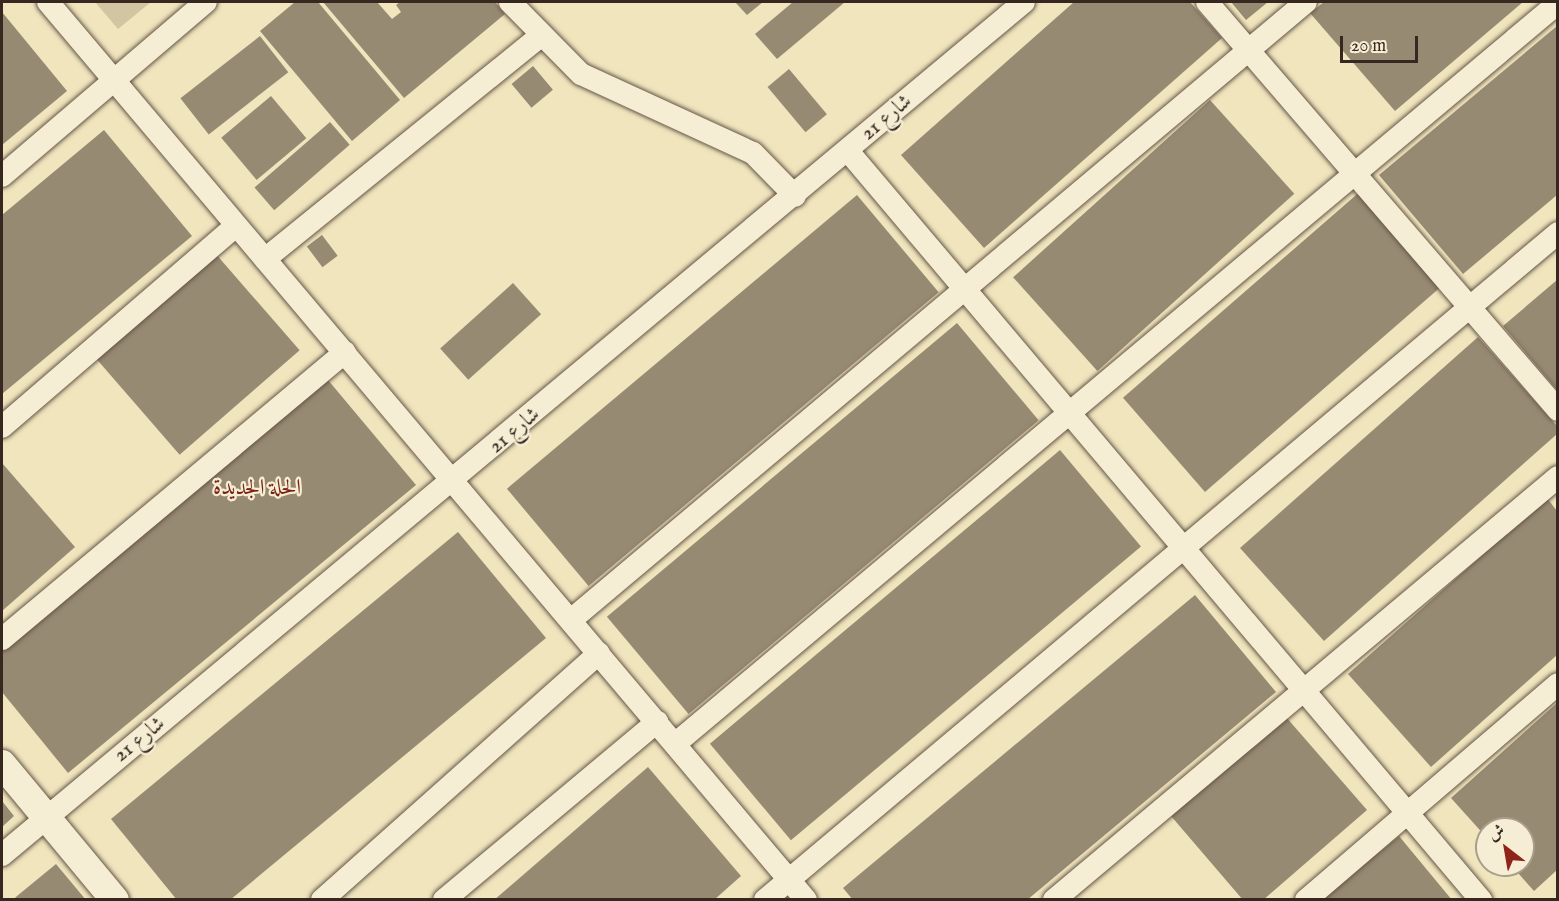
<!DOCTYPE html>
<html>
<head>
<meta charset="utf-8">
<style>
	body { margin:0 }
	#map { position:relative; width:1559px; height:901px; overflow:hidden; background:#f0e5bd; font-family:"IM FELL English",Amiri,serif }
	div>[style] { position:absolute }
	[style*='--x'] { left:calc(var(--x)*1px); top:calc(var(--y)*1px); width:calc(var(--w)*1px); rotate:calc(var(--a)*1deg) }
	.green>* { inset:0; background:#d1c5a2 }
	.building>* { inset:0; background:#978a72; transform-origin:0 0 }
	.roads { filter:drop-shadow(0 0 2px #655648) drop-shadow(0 0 2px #655648) }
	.minor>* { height:22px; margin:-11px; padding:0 11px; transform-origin:11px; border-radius:11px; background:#f5eed4 }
	.tertiary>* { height:28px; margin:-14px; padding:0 14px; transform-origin:14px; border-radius:14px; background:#f5eed4 }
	span { translate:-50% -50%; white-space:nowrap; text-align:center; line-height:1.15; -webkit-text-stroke:4.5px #f5eed4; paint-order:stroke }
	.street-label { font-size:21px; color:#372721 }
	.neighbourhood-label { font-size:22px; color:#7a1f14 }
	.frame { position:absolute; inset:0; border:3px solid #372721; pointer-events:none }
	.north { position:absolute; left:1475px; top:817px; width:60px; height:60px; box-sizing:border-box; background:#f5eed4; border:2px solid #a99e8c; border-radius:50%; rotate:329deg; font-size:16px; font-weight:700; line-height:24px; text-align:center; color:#372721 }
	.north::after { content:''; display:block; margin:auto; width:21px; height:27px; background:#8f2418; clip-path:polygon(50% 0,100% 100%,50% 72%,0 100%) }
	.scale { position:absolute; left:1340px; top:36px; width:78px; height:27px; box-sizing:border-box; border:3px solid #372721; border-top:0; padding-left:8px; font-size:18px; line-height:21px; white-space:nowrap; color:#372721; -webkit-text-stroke:4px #f5eed4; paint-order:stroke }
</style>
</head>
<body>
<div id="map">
	<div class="green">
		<div style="clip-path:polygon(95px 2px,151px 2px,118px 29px)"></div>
	</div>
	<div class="building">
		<div style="clip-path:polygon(295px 2px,318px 2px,400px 100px,352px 141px,260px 31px)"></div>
		<div style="clip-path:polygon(323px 2px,377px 2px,392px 19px,401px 12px,396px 5px,400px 2px,495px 2px,505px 14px,404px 98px)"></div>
		<div style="clip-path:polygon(735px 2px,763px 2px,747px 15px)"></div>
		<div style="clip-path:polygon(793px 2px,845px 2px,777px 59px,755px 34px)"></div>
		<div style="clip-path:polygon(1074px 2px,1190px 2px,1222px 38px,984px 248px,901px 155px)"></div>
		<div style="clip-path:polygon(1231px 2px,1268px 2px,1246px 20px)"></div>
		<div style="clip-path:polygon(1324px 2px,1523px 2px,1395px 111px,1310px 13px)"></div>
		<div style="clip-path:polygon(2px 12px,67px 91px,2px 145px)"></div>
		<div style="clip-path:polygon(1557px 26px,1557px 195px,1463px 274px,1379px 175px)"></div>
		<div style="left:260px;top:36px;width:46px;height:101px;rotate:52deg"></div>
		<div style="left:533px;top:66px;width:31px;height:28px;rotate:50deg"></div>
		<div style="left:789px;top:69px;width:59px;height:28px;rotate:50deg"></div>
		<div style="left:271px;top:96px;width:55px;height:65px;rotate:50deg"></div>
		<div style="left:1210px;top:100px;width:126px;height:265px;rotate:48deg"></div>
		<div style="left:330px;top:122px;width:30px;height:100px;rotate:49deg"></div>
		<div style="clip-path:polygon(104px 130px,192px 236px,2px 394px,2px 215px)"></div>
		<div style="left:1363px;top:189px;width:125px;height:318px;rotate:49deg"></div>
		<div style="left:857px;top:195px;width:127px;height:457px;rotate:50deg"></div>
		<div style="left:322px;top:235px;width:26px;height:19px;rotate:53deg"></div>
		<div style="left:215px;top:253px;width:129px;height:159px;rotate:49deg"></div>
		<div style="clip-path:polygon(1557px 280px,1557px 390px,1503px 326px)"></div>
		<div style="left:513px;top:283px;width:42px;height:98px;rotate:48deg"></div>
		<div style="left:957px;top:323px;width:127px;height:457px;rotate:50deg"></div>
		<div style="clip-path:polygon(1478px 337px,1557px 426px,1557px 434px,1324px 641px,1240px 548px)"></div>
		<div style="clip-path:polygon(328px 380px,416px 485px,68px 773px,2px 692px,2px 650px)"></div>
		<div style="left:1060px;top:450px;width:126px;height:457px;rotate:50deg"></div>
		<div style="clip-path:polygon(2px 463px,75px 547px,2px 611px)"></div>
		<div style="clip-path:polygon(1547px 498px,1557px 511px,1557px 655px,1431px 767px,1348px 674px)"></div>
		<div style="clip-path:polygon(458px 532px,546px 638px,230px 900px,177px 900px,111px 819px)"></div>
		<div style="clip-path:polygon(1195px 595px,1276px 692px,1027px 900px,853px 900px,843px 888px)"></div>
		<div style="clip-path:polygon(1557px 703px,1557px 870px,1534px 891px,1511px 865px,1523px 865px,1523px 829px,1487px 829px,1487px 838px,1451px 798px)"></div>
		<div style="clip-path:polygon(1286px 717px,1367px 810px,1263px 900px,1243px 900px,1171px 816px)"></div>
		<div style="clip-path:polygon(648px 767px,741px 876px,714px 900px,494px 900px)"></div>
		<div style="clip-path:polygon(2px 801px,14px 816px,2px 827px)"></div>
		<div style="clip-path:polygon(1399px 836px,1452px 900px,1322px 900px,1360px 868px)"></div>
		<div style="clip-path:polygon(56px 864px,86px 900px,13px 900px,17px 896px)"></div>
	</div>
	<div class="roads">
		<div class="minor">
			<div style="--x:48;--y:2;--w:1175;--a:49.83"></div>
			<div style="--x:510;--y:2;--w:101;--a:45.4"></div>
			<div style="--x:581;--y:74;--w:189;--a:24.7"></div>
			<div style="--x:753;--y:153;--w:60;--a:45.7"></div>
			<div style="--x:1207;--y:2;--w:538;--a:49.29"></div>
			<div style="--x:848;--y:151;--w:981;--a:49.8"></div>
			<div style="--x:2;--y:176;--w:268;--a:-40.5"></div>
			<div style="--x:265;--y:259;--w:353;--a:-39"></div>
			<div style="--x:2;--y:427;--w:308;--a:-40.7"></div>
			<div style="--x:571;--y:620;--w:960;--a:-40.06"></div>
			<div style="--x:2;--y:639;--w:447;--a:-39.9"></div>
			<div style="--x:675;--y:744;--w:1153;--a:-40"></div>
			<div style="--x:2;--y:855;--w:1331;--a:-39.85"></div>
			<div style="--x:322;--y:900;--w:371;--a:-41.7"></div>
			<div style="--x:444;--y:900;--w:278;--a:-39.9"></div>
			<div style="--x:765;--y:900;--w:1036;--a:-40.07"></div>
			<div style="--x:1054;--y:900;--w:658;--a:-40.01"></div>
			<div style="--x:1306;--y:900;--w:332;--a:-40.6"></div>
		</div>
		<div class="tertiary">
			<div style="--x:2;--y:764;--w:177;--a:50.3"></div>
		</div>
	</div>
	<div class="street-label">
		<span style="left:887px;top:118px;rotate:-40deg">شارع 21</span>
		<span style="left:515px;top:431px;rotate:-40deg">شارع 21</span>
		<span style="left:140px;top:740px;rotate:-39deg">شارع 21</span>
	</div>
	<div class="neighbourhood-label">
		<span style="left:257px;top:489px">الحلة الجديدة</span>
	</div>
	<div class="frame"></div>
	<div class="north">ش</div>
	<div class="scale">20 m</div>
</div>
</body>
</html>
